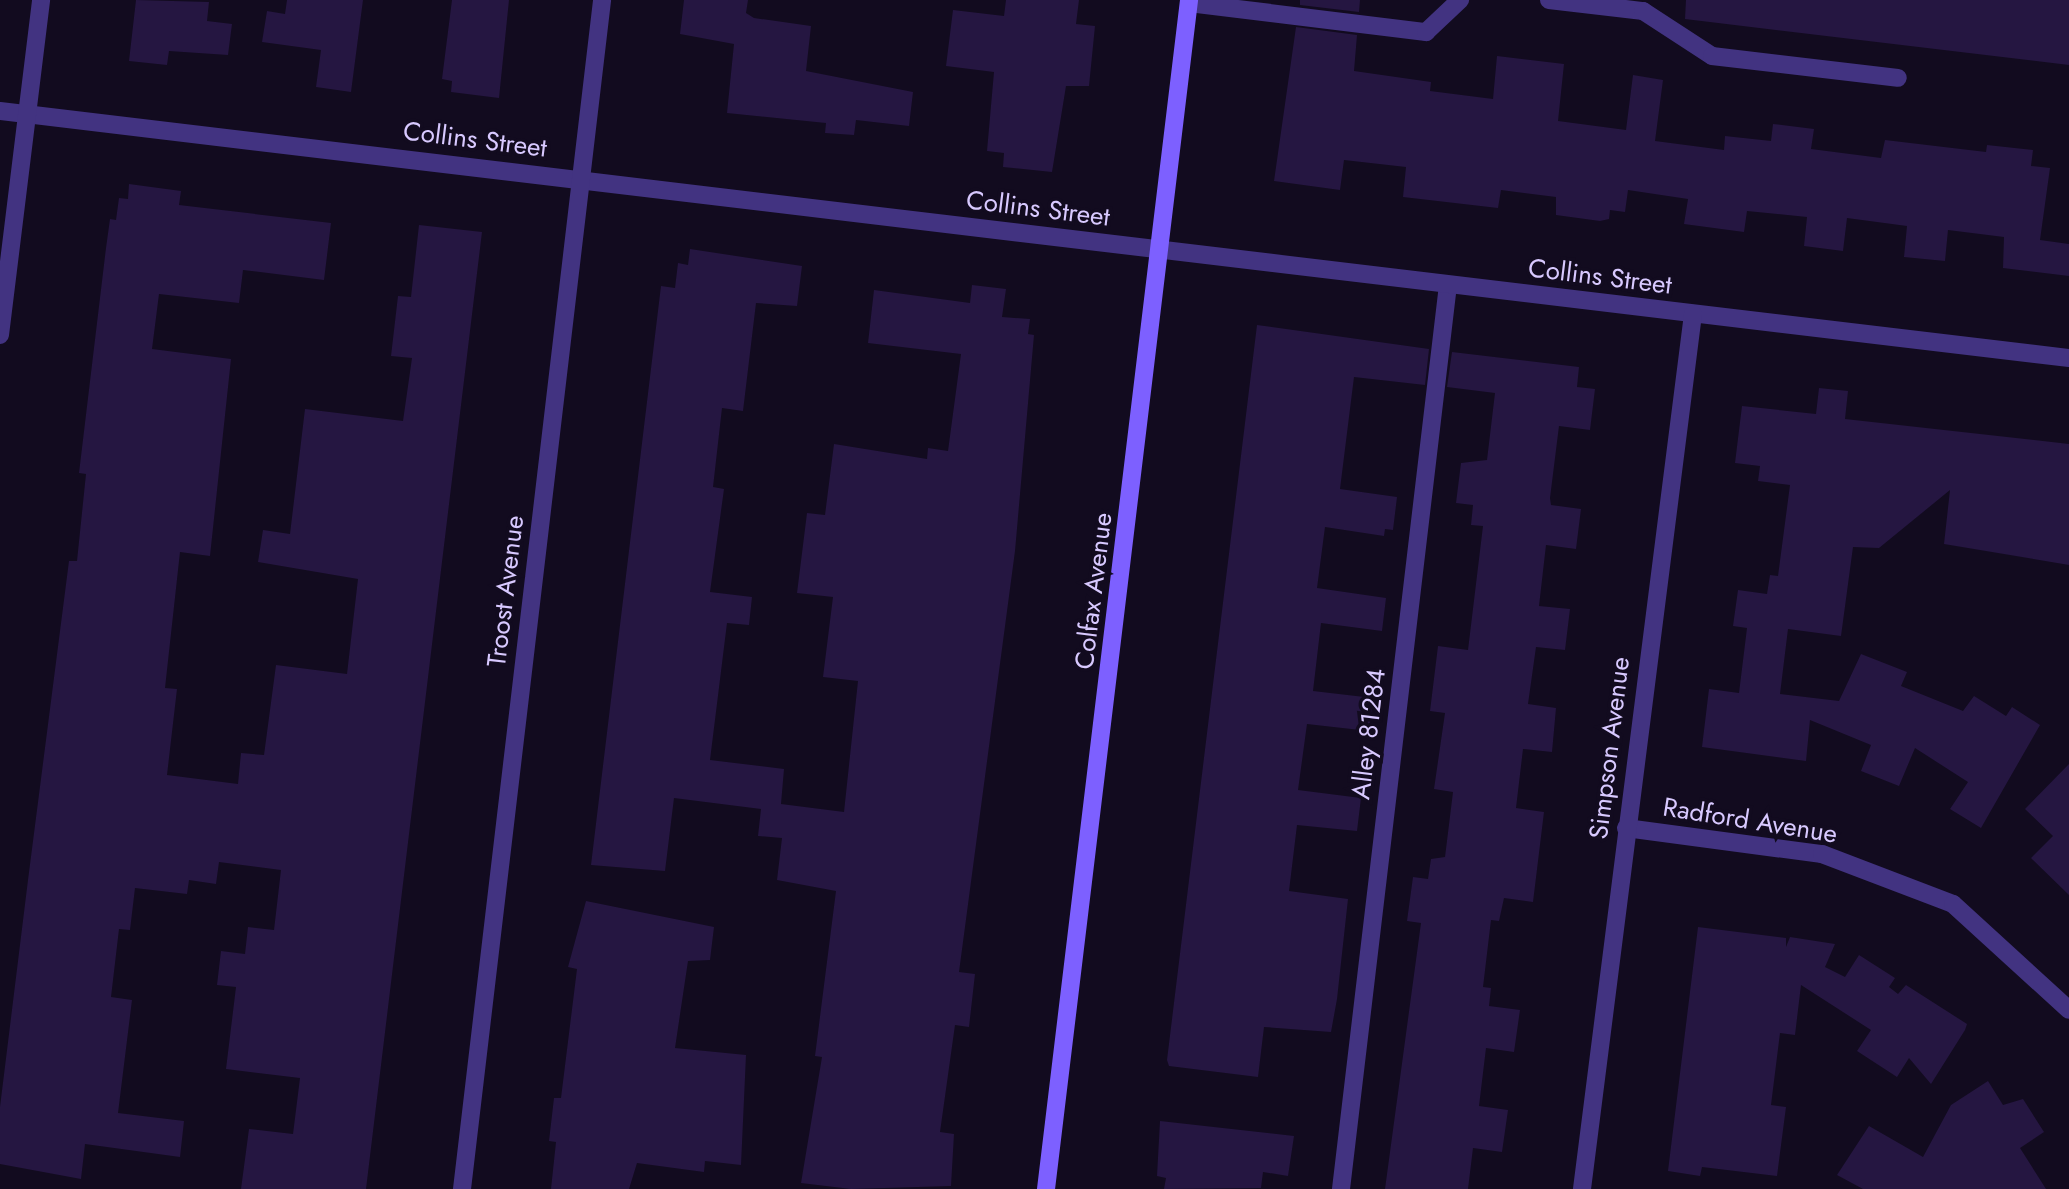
<!DOCTYPE html>
<html>
<head>
<meta charset="utf-8">
<style>
	body { margin:0 }
	#map { position:relative; width:2069px; height:1189px; overflow:hidden; background:#120b1f; font-family:Jost,sans-serif }
	div>[style] { position:absolute }
	[style*='--x'] { left:calc(var(--x)*1px); top:calc(var(--y)*1px); width:calc(var(--w)*1px); rotate:calc(var(--a)*1deg) }
	.building>* { inset:0; background:#251641 }
	.service>* { height:18px; margin:-9px; padding:0 9px; transform-origin:9px; border-radius:9px; background:#423381 }
	.minor>* { height:18px; margin:-9px; padding:0 9px; transform-origin:9px; border-radius:9px; background:#423381 }
	.secondary>* { height:18px; margin:-9px; padding:0 9px; transform-origin:9px; border-radius:9px; background:#7d60ff }
	span { translate:-50% -50%; white-space:nowrap; text-align:center; line-height:1.15; -webkit-text-stroke:7px #120b1f; paint-order:stroke }
	.street-label { font-size:26px; color:#d8c9ff }
</style>
</head>
<body>
<div id="map">
	<div class="building">
		<div style="clip-path:polygon(136px 0,209px 2px,207px 21px,232px 24px,228px 55px,169px 51px,167px 65px,129px 61px)"></div>
		<div style="clip-path:polygon(287px 0,363px 0,351px 92px,316px 87px,321px 50px,262px 42px,267px 11px,285px 14px)"></div>
		<div style="clip-path:polygon(452px 0,509px 0,499px 98px,451px 92px,452px 81px,442px 79px)"></div>
		<div style="clip-path:polygon(684px 0,748px 0,746px 13px,754px 18px,811px 26px,806px 71px,913px 92px,909px 126px,856px 120px,854px 135px,825px 133px,826px 123px,727px 113px,734px 44px,680px 34px)"></div>
		<div style="clip-path:polygon(1006px 0,1079px 0,1076px 24px,1095px 26px,1089px 86px,1066px 86px,1052px 172px,1003px 167px,1004px 153px,987px 151px,994px 72px,946px 66px,953px 10px,1004px 16px)"></div>
		<div style="clip-path:polygon(1300px 0,1360px 0,1359px 12px,1300px 5px)"></div>
		<div style="clip-path:polygon(1686px 0,2069px 0,2069px 65px,1685px 19px)"></div>
		<div style="clip-path:polygon(1296px 27px,1357px 35px,1354px 71px,1431px 82px,1430px 91px,1493px 99px,1497px 56px,1564px 64px,1558px 121px,1626px 130px,1633px 75px,1663px 80px,1655px 141px,1724px 150px,1725px 136px,1771px 141px,1773px 124px,1814px 129px,1811px 149px,1881px 158px,1885px 140px,1986px 152px,1987px 145px,2033px 150px,2031px 166px,2050px 168px,2040px 240px,2069px 244px,2069px 276px,2003px 268px,2004px 237px,1948px 230px,1945px 261px,1904px 257px,1907px 226px,1847px 218px,1843px 251px,1804px 246px,1807px 217px,1747px 211px,1744px 232px,1684px 224px,1688px 199px,1628px 190px,1625px 212px,1610px 210px,1609px 219px,1600px 221px,1556px 215px,1556px 197px,1501px 190px,1498px 208px,1403px 197px,1406px 167px,1344px 160px,1340px 190px,1274px 181px)"></div>
		<div style="clip-path:polygon(129px 184px,181px 191px,179px 205px,331px 223px,324px 280px,243px 270px,239px 303px,159px 294px,152px 349px,231px 359px,210px 556px,180px 552px,165px 688px,177px 689px,167px 775px,238px 784px,241px 753px,264px 755px,276px 665px,347px 674px,358px 579px,258px 562px,263px 530px,290px 534px,305px 409px,403px 421px,412px 358px,391px 356px,398px 296px,411px 297px,419px 225px,482px 232px,366px 1189px,241px 1189px,249px 1129px,293px 1134px,300px 1078px,226px 1069px,236px 987px,217px 985px,221px 951px,245px 954px,248px 927px,274px 930px,281px 870px,219px 862px,216px 884px,189px 880px,187px 894px,135px 888px,130px 930px,119px 929px,111px 997px,132px 1000px,118px 1113px,184px 1121px,180px 1157px,85px 1144px,81px 1179px,0 1164px,0 1107px,28px 880px,69px 561px,77px 561px,86px 474px,79px 473px,106px 248px,110px 219px,116px 220px,119px 198px,128px 199px)"></div>
		<div style="clip-path:polygon(690px 249px,802px 266px,797px 306px,756px 303px,743px 411px,722px 408px,713px 487px,724px 489px,710px 592px,752px 597px,749px 625px,727px 623px,710px 760px,784px 769px,781px 804px,844px 812px,858px 681px,823px 677px,833px 597px,797px 593px,807px 513px,825px 515px,834px 444px,927px 459px,928px 448px,948px 451px,961px 354px,868px 343px,874px 290px,970px 303px,972px 285px,1006px 289px,1002px 317px,1030px 319px,1028px 334px,1034px 335px,1015px 551px,959px 972px,975px 974px,969px 1027px,955px 1025px,940px 1132px,954px 1134px,951px 1186px,851px 1189px,801px 1183px,822px 1057px,815px 1056px,836px 891px,777px 880px,782px 838px,758px 836px,761px 809px,674px 798px,665px 871px,591px 865px,661px 286px,675px 288px,678px 263px,688px 265px)"></div>
		<div style="clip-path:polygon(1257px 325px,1429px 349px,1425px 385px,1354px 377px,1340px 489px,1397px 497px,1393px 530px,1385px 529px,1384px 536px,1325px 527px,1317px 588px,1386px 598px,1382px 631px,1321px 623px,1313px 691px,1373px 698px,1369px 731px,1307px 724px,1298px 790px,1361px 798px,1357px 831px,1297px 825px,1289px 891px,1348px 899px,1337px 999px,1331px 1032px,1264px 1027px,1258px 1077px,1169px 1066px,1167px 1060px)"></div>
		<div style="clip-path:polygon(1452px 352px,1579px 367px,1577px 387px,1595px 389px,1590px 430px,1559px 426px,1550px 498px,1551px 505px,1581px 509px,1576px 549px,1546px 545px,1539px 606px,1570px 609px,1565px 650px,1536px 647px,1528px 704px,1556px 708px,1552px 752px,1523px 749px,1516px 808px,1544px 812px,1533px 902px,1504px 898px,1499px 921px,1491px 920px,1483px 987px,1491px 988px,1489px 1006px,1520px 1010px,1514px 1052px,1486px 1048px,1479px 1106px,1508px 1110px,1502px 1152px,1473px 1148px,1468px 1189px,1385px 1189px,1421px 923px,1407px 921px,1413px 877px,1428px 879px,1431px 859px,1445px 857px,1453px 792px,1434px 789px,1445px 713px,1430px 711px,1438px 646px,1468px 650px,1483px 526px,1471px 525px,1473px 505px,1456px 503px,1461px 463px,1487px 460px,1495px 393px,1447px 387px)"></div>
		<div style="clip-path:polygon(1819px 388px,1848px 391px,1845px 419px,2069px 444px,2069px 565px,1944px 544px,1950px 490px,1879px 548px,1853px 547px,1841px 636px,1788px 629px,1780px 694px,1839px 701px,1861px 654px,1907px 672px,1901px 686px,1963px 711px,1974px 696px,2006px 716px,2012px 707px,2040px 725px,1981px 828px,1950px 809px,1968px 782px,1915px 748px,1899px 786px,1861px 771px,1871px 745px,1810px 720px,1806px 761px,1702px 747px,1709px 689px,1739px 693px,1747px 628px,1733px 626px,1738px 590px,1767px 594px,1770px 575px,1778px 576px,1790px 485px,1758px 481px,1760px 466px,1735px 463px,1742px 406px,1816px 414px)"></div>
		<div style="clip-path:polygon(2069px 764px,2069px 895px,2031px 858px,2053px 836px,2025px 809px)"></div>
		<div style="clip-path:polygon(586px 901px,714px 927px,710px 960px,688px 961px,675px 1048px,746px 1055px,741px 1165px,705px 1161px,704px 1172px,637px 1163px,629px 1189px,551px 1189px,556px 1142px,549px 1141px,554px 1098px,561px 1098px,577px 969px,568px 967px)"></div>
		<div style="clip-path:polygon(1698px 927px,1786px 938px,1786px 947px,1790px 937px,1835px 944px,1825px 967px,1845px 977px,1859px 955px,1895px 978px,1889px 987px,1898px 994px,1906px 985px,1967px 1024px,1965px 1030px,1931px 1084px,1909px 1058px,1897px 1077px,1857px 1051px,1871px 1030px,1801px 985px,1795px 1035px,1780px 1033px,1771px 1105px,1786px 1107px,1777px 1176px,1702px 1167px,1700px 1176px,1668px 1171px)"></div>
		<div style="clip-path:polygon(1988px 1081px,2003px 1105px,2023px 1099px,2044px 1132px,2020px 1148px,2046px 1189px,1863px 1189px,1837px 1175px,1869px 1126px,1923px 1157px,1951px 1105px)"></div>
		<div style="clip-path:polygon(1160px 1121px,1294px 1136px,1288px 1176px,1263px 1172px,1261px 1188px,1164px 1189px,1166px 1178px,1157px 1176px)"></div>
	</div>
	<div class="service">
		<div style="--x:1549;--y:0;--w:95;--a:6.7"></div>
		<div style="--x:1643;--y:11;--w:82;--a:33.1"></div>
		<div style="--x:1712;--y:56;--w:187;--a:6.7"></div>
		<div style="--x:1189;--y:3;--w:239;--a:7"></div>
		<div style="--x:1426;--y:32;--w:47;--a:-43.3"></div>
		<div style="--x:1341;--y:1189;--w:910;--a:-83.25"></div>
	</div>
	<div class="minor">
		<div style="--x:0;--y:111;--w:2084;--a:6.81"></div>
		<div style="--x:0;--y:335;--w:337;--a:-83"></div>
		<div style="--x:1626;--y:828;--w:198;--a:7.6"></div>
		<div style="--x:1822;--y:854;--w:140;--a:20.9"></div>
		<div style="--x:1953;--y:904;--w:157;--a:42.4"></div>
		<div style="--x:462;--y:1189;--w:1197;--a:-83.28"></div>
		<div style="--x:1582;--y:1189;--w:882;--a:-82.77"></div>
	</div>
	<div class="secondary">
		<div style="--x:1046;--y:1189;--w:1198;--a:-83.14"></div>
	</div>
	<div class="street-label">
		<span style="left:475px;top:140px;rotate:7deg">Collins Street</span>
		<span style="left:1038px;top:209px;rotate:7deg">Collins Street</span>
		<span style="left:1600px;top:277px;rotate:7deg">Collins Street</span>
		<span style="left:506px;top:591px;rotate:-83deg">Troost Avenue</span>
		<span style="left:1094px;top:591px;rotate:-83deg">Colfax Avenue</span>
		<span style="left:1369px;top:734px;rotate:-83deg">Alley 81284</span>
		<span style="left:1610px;top:748px;rotate:-83deg">Simpson Avenue</span>
		<span style="left:1750px;top:821px;rotate:9deg">Radford Avenue</span>
	</div>
</div>
</body>
</html>
